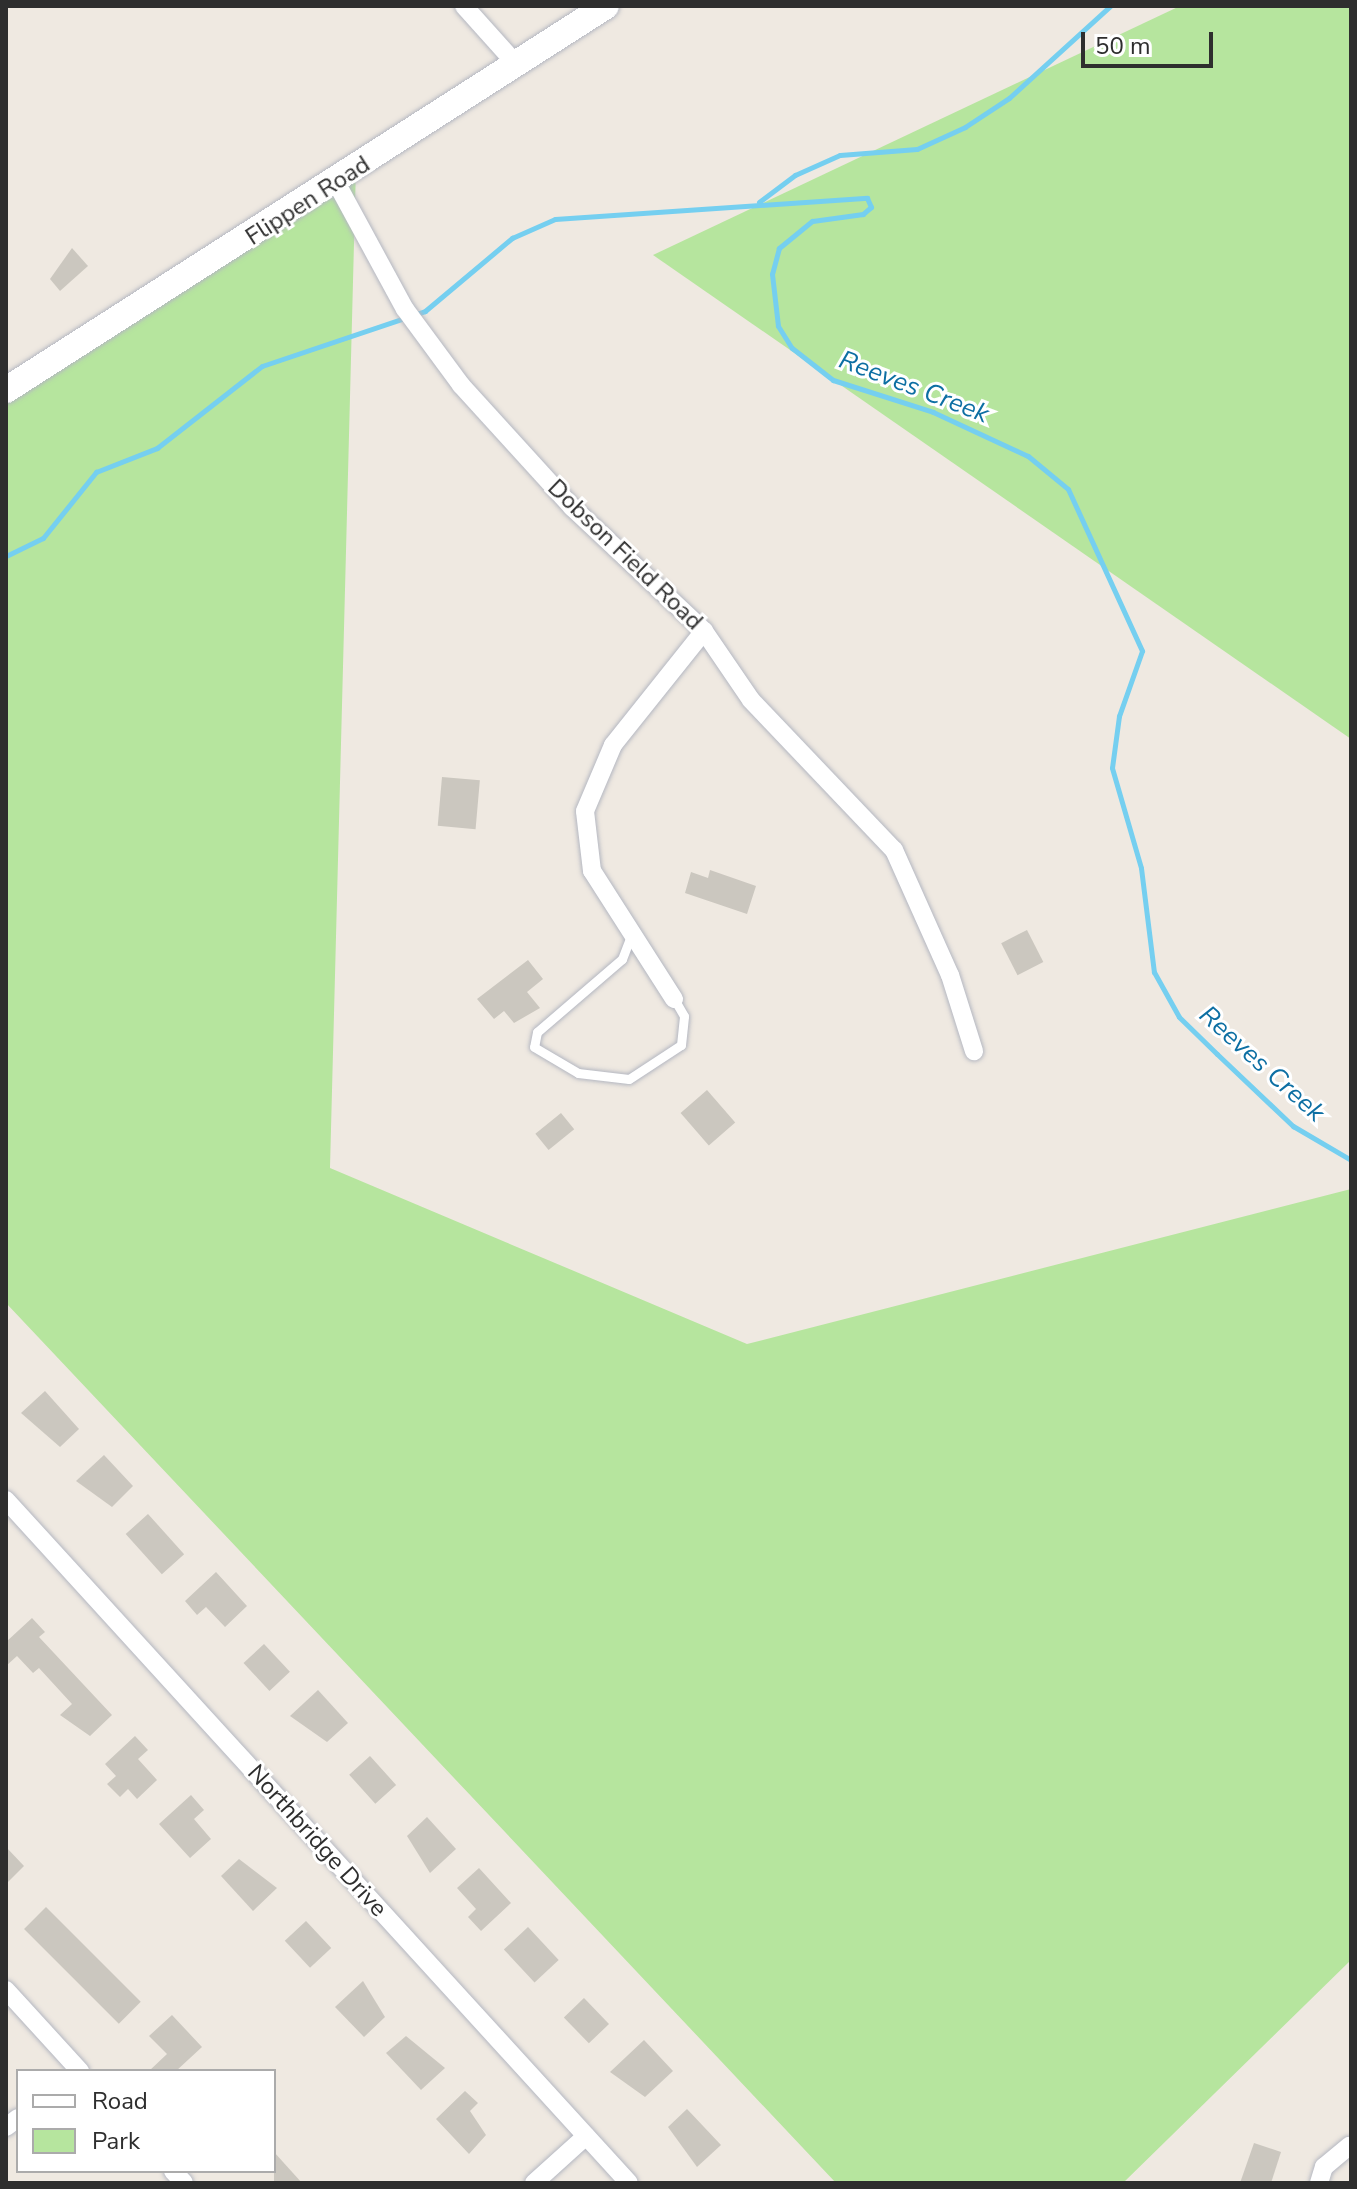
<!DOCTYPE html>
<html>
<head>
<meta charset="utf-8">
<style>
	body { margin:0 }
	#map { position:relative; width:1357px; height:2189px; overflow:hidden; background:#efe9e1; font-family:"Nunito Sans",sans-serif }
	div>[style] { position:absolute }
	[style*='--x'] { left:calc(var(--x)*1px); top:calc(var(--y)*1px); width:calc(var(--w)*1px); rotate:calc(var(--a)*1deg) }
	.green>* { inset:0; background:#b6e59e }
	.stream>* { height:5px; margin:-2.5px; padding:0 2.5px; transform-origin:2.5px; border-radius:2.5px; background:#75cff0 }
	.building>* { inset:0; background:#cbc7bf; transform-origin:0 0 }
	.roads { filter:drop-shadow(0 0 2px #b4b7c1) drop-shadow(0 0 2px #b4b7c1) }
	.lane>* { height:9px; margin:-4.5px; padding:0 4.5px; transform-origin:4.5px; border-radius:4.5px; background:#fff }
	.street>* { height:18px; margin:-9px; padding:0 9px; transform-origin:9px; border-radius:9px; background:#fff }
	.secondary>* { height:26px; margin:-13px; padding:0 13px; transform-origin:13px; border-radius:13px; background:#fff }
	span { translate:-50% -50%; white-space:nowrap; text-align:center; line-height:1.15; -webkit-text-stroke:6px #fff; paint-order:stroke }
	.street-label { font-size:24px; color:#2e2e2e }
	.water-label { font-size:26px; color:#0d6fa3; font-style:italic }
	.frame { position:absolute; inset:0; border:8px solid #2e2e2e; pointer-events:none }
	.legend { position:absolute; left:16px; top:2069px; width:260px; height:104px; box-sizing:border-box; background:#fff; border:2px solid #ababab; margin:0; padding:10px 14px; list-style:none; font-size:24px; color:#2e2e2e }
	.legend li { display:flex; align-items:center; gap:16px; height:40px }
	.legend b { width:40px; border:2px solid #ababab }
	.scale { position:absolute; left:1081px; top:32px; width:132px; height:36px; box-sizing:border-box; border:4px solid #2e2e2e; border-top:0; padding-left:10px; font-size:24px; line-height:28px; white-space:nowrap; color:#2e2e2e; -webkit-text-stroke:6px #fff; paint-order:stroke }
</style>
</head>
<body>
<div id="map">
	<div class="green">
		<div style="clip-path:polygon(1180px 6px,1351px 6px,1351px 739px,653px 255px)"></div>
		<div style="clip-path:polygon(356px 166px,330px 1168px,747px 1344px,1351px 1189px,1351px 1960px,1123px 2183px,836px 2183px,6px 1303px,6px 394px)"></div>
	</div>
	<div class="stream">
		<div style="--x:759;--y:202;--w:45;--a:-36.9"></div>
		<div style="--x:795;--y:175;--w:49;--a:-24"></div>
		<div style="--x:840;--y:155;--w:77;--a:-4.5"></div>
		<div style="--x:917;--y:149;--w:53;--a:-24.6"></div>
		<div style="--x:965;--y:127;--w:53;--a:-33.4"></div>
		<div style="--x:1009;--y:98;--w:137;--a:-42.3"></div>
		<div style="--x:6;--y:556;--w:41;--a:-25.9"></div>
		<div style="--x:43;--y:538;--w:85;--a:-51.2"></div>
		<div style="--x:96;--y:472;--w:66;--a:-21.5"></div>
		<div style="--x:157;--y:448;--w:133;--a:-38"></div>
		<div style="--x:262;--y:366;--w:172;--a:-18.6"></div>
		<div style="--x:425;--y:311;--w:114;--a:-40"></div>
		<div style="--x:512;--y:238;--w:47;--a:-23.8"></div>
		<div style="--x:555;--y:219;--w:313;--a:-3.9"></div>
		<div style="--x:867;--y:198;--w:10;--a:66"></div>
		<div style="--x:871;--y:207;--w:11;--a:139"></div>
		<div style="--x:863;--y:214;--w:51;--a:172.2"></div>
		<div style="--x:812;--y:221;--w:43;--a:140.7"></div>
		<div style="--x:779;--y:248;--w:27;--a:105"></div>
		<div style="--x:772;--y:274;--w:52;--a:83.4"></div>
		<div style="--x:778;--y:326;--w:26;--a:58"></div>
		<div style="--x:792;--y:348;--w:52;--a:38"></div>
		<div style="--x:833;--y:380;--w:105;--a:17.7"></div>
		<div style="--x:933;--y:412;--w:105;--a:24.9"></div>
		<div style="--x:1028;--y:456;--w:52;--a:39.5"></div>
		<div style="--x:1068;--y:489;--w:178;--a:65.4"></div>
		<div style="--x:1142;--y:651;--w:69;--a:109.5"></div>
		<div style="--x:1119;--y:716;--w:52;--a:97.7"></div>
		<div style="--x:1112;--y:768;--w:104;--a:73.8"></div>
		<div style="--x:1141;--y:868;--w:105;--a:82.9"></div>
		<div style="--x:1154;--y:972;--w:51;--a:60.9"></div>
		<div style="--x:1179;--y:1017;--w:53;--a:44.2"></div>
		<div style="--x:1217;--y:1054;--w:105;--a:43.5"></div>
		<div style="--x:1293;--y:1126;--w:67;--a:30.4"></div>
	</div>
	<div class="building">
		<div style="clip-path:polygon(72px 248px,88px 266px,60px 291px,50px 279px)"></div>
		<div style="left:442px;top:777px;width:38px;height:49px;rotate:5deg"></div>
		<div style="clip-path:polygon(710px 870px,756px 886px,747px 914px,685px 893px,691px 872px,708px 878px)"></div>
		<div style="left:1027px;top:930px;width:36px;height:29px;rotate:63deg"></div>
		<div style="clip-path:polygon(528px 960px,543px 979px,527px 992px,540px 1008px,514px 1023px,504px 1011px,494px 1019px,477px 999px)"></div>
		<div style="left:707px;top:1090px;width:43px;height:35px;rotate:49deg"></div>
		<div style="left:561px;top:1113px;width:21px;height:33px;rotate:51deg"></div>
		<div style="clip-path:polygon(45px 1391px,79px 1429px,60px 1447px,21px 1413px)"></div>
		<div style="clip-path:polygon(104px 1455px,133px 1486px,112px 1507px,76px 1481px)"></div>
		<div style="left:148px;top:1514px;width:54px;height:30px;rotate:48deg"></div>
		<div style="clip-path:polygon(216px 1572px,247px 1606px,225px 1627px,206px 1607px,197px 1615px,185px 1601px)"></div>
		<div style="clip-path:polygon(32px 1618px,45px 1632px,39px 1637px,112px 1715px,90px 1736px,60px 1715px,72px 1704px,39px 1668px,33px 1673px,17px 1656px,6px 1666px,6px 1642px)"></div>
		<div style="left:264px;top:1644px;width:38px;height:28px;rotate:47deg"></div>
		<div style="clip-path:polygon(318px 1690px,348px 1723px,327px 1742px,290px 1716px)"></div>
		<div style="clip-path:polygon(135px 1736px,148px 1750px,138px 1759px,157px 1780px,137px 1799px,128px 1789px,120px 1797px,107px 1784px,116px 1776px,105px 1764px)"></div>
		<div style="left:370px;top:1756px;width:39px;height:28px;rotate:48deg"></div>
		<div style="clip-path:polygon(191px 1795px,204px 1810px,194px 1819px,211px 1839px,190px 1858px,159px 1824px)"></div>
		<div style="clip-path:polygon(427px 1817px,456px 1849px,430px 1873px,407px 1836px)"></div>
		<div style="clip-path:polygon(6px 1847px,24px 1866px,6px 1884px)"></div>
		<div style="clip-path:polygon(239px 1859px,277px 1888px,253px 1911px,221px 1876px)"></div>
		<div style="clip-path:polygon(479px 1868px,511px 1903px,481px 1931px,468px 1917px,476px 1909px,457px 1888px)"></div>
		<div style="left:46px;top:1907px;width:134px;height:31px;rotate:45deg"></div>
		<div style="left:306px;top:1921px;width:37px;height:29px;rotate:47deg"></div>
		<div style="left:528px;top:1927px;width:45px;height:33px;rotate:47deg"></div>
		<div style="clip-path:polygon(363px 1981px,385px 2017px,364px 2037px,335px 2007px)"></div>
		<div style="left:584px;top:1998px;width:36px;height:28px;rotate:46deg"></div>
		<div style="clip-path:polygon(172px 2015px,202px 2047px,176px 2071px,149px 2071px,167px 2054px,149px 2036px)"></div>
		<div style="clip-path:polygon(406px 2036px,445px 2068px,421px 2090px,386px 2053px)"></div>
		<div style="clip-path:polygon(644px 2040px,673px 2071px,645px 2097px,610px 2072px)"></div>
		<div style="clip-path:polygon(465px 2091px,478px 2103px,470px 2111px,486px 2135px,469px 2154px,436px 2119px)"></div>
		<div style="clip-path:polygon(687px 2109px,721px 2145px,697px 2167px,668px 2127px)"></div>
		<div style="clip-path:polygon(1254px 2143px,1281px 2152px,1271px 2183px,1240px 2183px)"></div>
		<div style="clip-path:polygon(274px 2152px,302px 2183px,274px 2183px)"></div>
	</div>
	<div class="roads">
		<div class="lane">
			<div style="--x:632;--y:933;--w:28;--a:111"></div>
			<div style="--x:622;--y:959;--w:112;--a:139.3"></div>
			<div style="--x:537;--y:1032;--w:15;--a:101"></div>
			<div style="--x:534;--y:1047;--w:51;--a:30.6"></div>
			<div style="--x:578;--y:1073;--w:51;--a:6.7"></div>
			<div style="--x:629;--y:1079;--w:62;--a:-33.2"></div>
			<div style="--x:681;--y:1045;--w:29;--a:-84"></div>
			<div style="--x:684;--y:1016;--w:20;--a:-120"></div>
		</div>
		<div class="street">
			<div style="--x:464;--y:6;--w:78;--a:48.1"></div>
			<div style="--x:337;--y:184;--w:142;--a:61.5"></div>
			<div style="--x:405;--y:309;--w:94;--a:53.6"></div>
			<div style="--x:461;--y:385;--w:165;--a:47.7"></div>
			<div style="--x:572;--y:507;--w:181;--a:43.2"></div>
			<div style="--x:704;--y:631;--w:83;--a:55.7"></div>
			<div style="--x:751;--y:700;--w:207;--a:46.4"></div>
			<div style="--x:894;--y:850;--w:137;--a:65.9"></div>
			<div style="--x:950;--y:975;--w:80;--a:72.5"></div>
			<div style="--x:674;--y:999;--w:152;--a:-122.6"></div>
			<div style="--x:592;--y:871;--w:60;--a:-96.7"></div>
			<div style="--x:585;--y:811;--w:72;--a:-67"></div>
			<div style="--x:613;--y:745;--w:146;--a:-51.4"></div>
			<div style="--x:6;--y:1500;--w:924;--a:47.63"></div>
			<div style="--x:6;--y:1990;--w:110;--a:47.6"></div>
			<div style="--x:6;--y:2127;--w:15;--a:-37"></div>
			<div style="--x:173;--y:2171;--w:16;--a:47"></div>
			<div style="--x:534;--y:2183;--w:70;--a:-42.1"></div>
			<div style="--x:1319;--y:2183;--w:17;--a:-73"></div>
			<div style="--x:1324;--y:2167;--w:33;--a:-40"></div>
		</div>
		<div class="secondary">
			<div style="--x:6;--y:390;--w:712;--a:-32.62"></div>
		</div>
	</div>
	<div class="street-label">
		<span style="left:308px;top:201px;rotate:-33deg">Flippen Road</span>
		<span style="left:625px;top:555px;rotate:44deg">Dobson Field Road</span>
		<span style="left:317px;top:1841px;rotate:48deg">Northbridge Drive</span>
	</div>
	<div class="water-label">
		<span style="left:914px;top:387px;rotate:21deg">Reeves Creek</span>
		<span style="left:1262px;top:1064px;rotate:42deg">Reeves Creek</span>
	</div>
	<div class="frame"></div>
	<ul class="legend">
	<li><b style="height:10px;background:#fff"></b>Road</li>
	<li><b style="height:22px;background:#b6e59e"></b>Park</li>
	</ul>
	<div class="scale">50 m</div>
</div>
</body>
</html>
